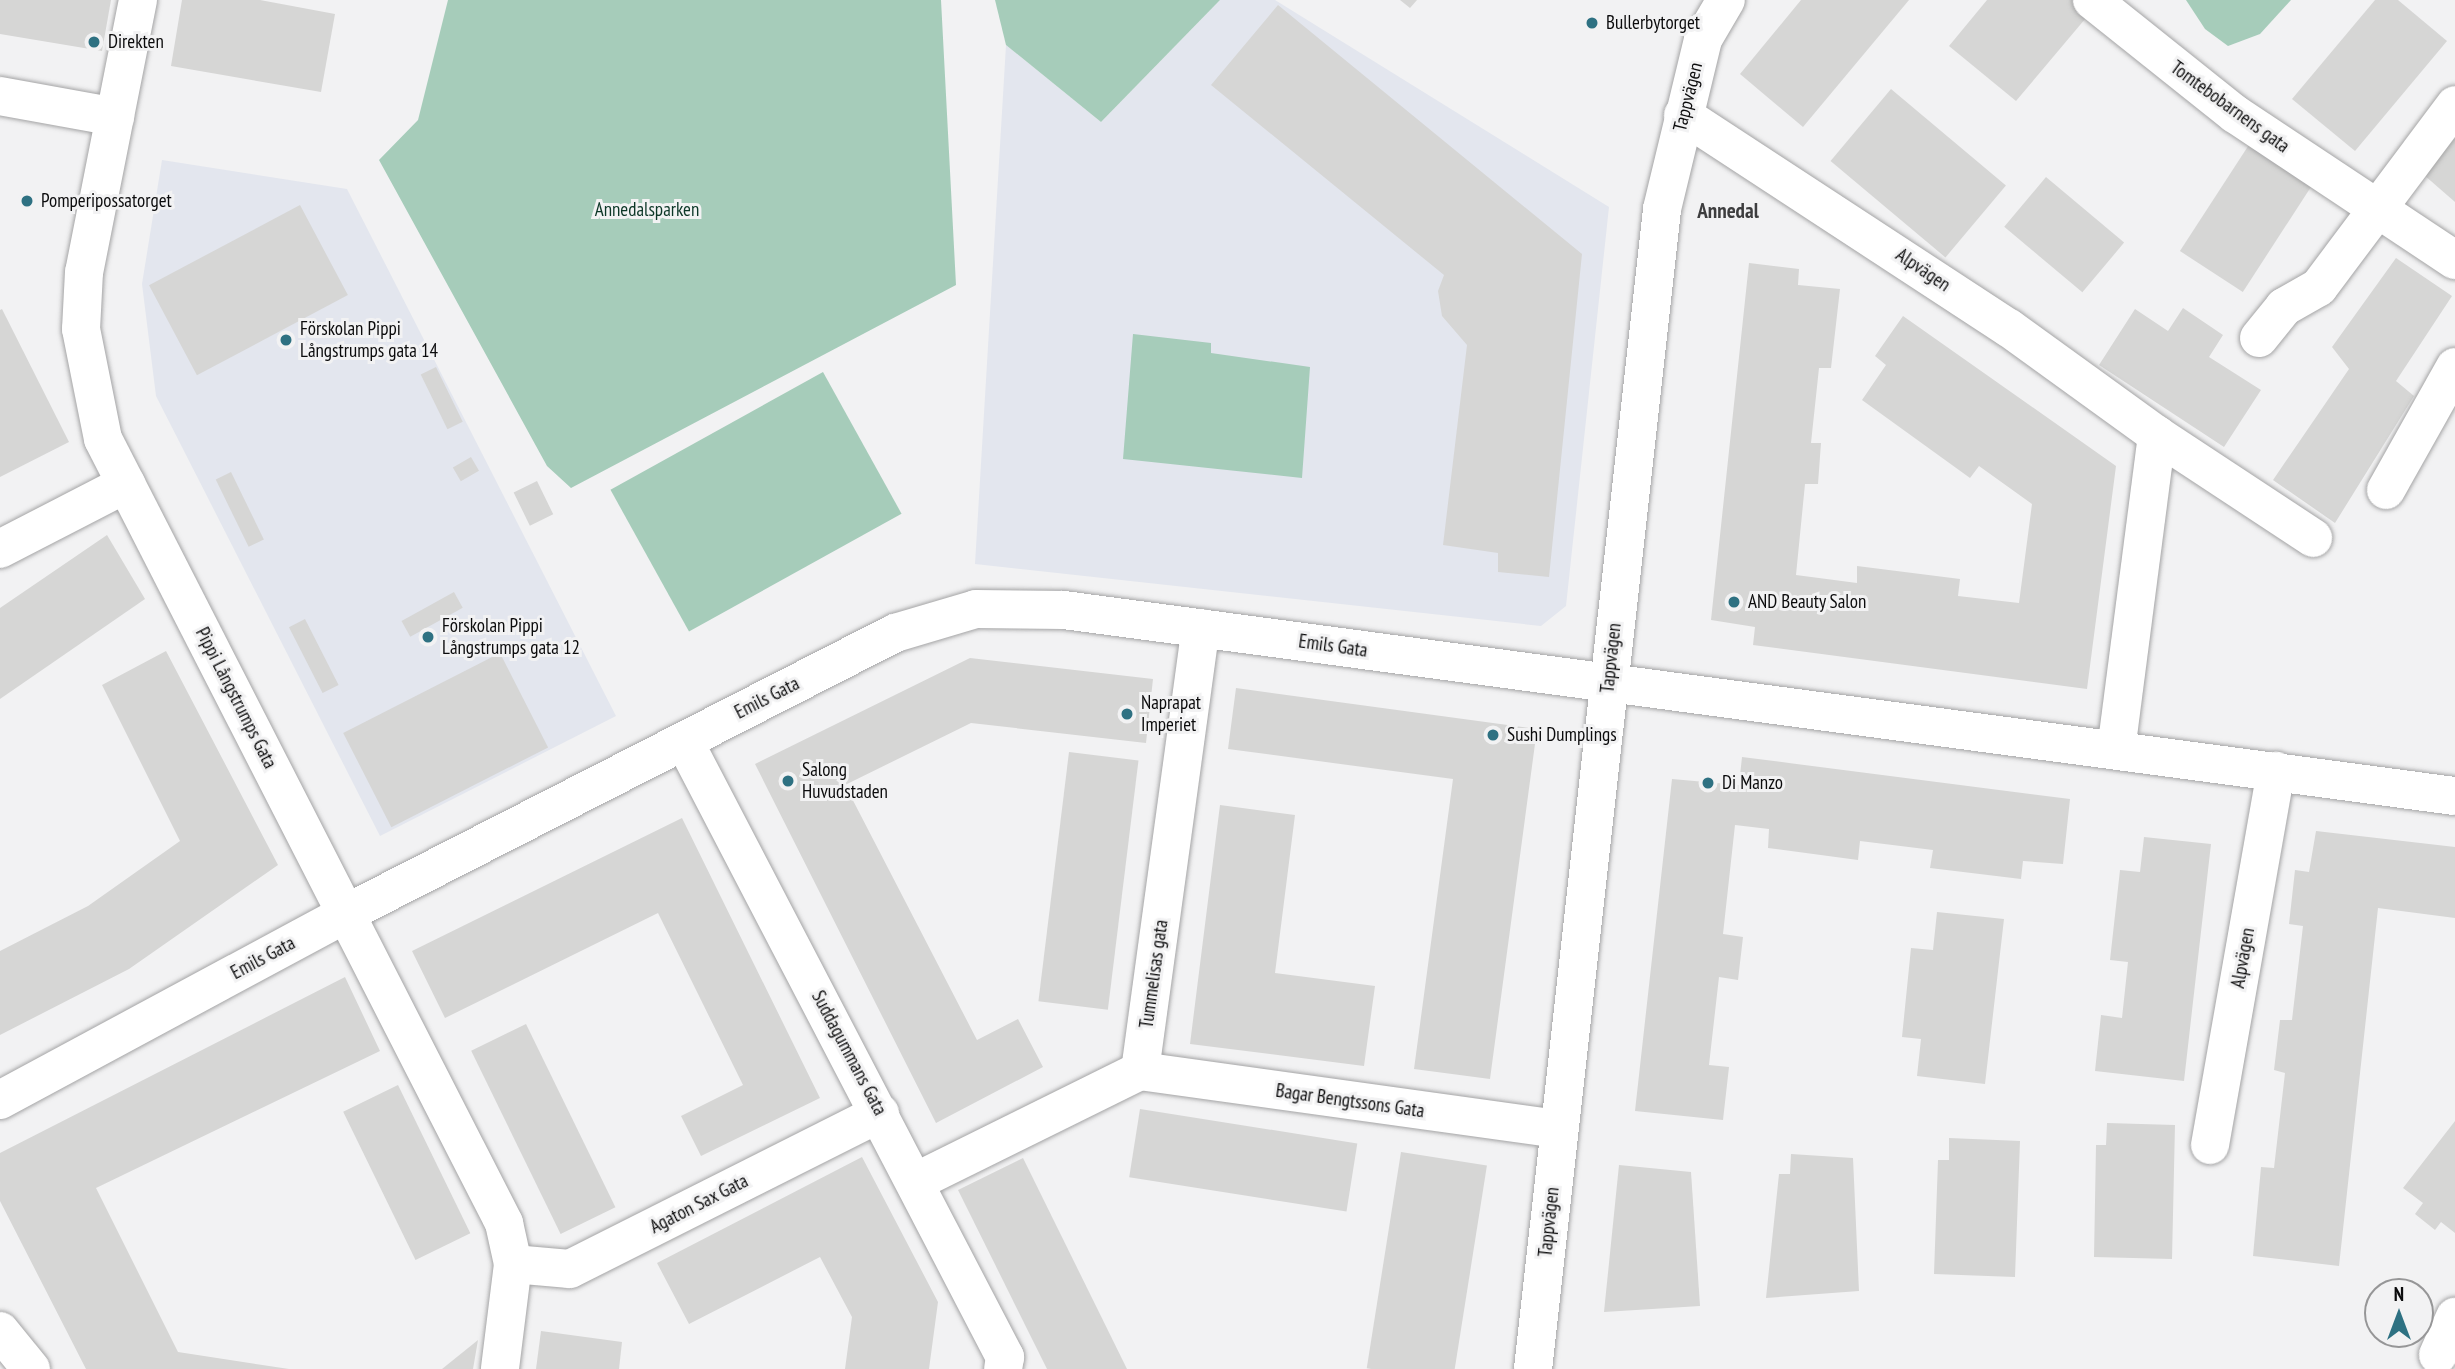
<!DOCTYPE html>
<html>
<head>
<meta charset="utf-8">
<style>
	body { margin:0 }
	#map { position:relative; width:2455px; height:1369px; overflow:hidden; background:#f2f2f3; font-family:"PT Sans Narrow",sans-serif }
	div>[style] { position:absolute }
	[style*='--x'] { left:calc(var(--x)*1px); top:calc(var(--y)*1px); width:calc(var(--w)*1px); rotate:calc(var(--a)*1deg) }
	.built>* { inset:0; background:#e3e6ee }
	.green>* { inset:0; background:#a6ccba; transform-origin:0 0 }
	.building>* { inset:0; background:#d6d6d5; transform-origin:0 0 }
	.roads { filter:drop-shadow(0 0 2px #a4a4a5) drop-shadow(0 0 2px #a4a4a5) }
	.minor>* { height:38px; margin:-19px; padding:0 19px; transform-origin:19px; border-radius:19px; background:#fff }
	.dots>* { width:19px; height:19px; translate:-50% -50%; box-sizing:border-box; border:4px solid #f2f2f3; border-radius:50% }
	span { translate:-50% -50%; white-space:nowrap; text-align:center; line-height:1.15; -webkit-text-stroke:6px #f2f2f3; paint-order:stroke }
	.poi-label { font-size:19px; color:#0b0b0c }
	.left { translate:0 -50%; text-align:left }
	.street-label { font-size:19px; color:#0b0b0c }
	.park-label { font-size:19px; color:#0c3727 }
	.neighbourhood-label { font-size:21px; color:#3d3d3e; font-weight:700 }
	.north { position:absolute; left:2364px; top:1278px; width:70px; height:70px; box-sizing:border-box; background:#f2f2f3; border:2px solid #969697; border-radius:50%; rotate:0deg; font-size:19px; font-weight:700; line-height:28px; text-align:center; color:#0b0b0c }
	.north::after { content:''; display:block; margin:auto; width:24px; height:32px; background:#2e7182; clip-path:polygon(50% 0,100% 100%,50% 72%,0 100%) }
</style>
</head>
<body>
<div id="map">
	<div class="built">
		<div style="clip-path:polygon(1220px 0,1275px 0,1609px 207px,1566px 606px,1541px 626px,975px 564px,1006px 45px,1101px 122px)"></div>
		<div style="clip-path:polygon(162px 160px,347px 189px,616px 716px,380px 836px,156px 396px,142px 284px)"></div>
	</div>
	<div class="green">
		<div style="clip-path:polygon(448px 0,941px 0,956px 285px,571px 488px,547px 466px,379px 160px,418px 120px)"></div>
		<div style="clip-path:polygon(995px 0,1220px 0,1101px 122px,1006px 45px)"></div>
		<div style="clip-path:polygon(2186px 0,2291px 0,2260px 34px,2228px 46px,2205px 29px)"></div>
		<div style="clip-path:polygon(1133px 334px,1211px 343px,1211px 353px,1310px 367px,1302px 478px,1123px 459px)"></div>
		<div style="left:823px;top:372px;width:162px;height:243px;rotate:61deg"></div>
	</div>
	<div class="building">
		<div style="clip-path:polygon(0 0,111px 0,102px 51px,0 34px)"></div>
		<div style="clip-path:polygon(182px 0,260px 0,335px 14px,321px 92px,171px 66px)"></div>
		<div style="clip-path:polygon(1400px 0,1417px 0,1410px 8px)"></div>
		<div style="clip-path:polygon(1801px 0,1909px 0,1803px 127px,1740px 74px)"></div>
		<div style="clip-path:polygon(1987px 0,2089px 0,2096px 6px,2016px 101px,1949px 46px)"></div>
		<div style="clip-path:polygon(2375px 0,2398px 0,2447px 41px,2355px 151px,2292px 99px)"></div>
		<div style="clip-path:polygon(1278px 5px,1582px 254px,1549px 577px,1498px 572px,1498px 553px,1443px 545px,1467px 345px,1442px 316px,1438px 291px,1444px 275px,1211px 85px)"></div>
		<div style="left:1891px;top:89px;width:150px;height:94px;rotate:40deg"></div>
		<div style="left:2254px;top:137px;width:75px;height:136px;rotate:33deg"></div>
		<div style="clip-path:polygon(2455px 138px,2455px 202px,2424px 175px)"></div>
		<div style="left:2046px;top:177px;width:102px;height:65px;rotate:40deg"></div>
		<div style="left:300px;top:205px;width:102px;height:171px;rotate:62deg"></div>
		<div style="clip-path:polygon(2396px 258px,2452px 296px,2396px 381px,2414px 396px,2335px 523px,2273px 480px,2349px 369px,2332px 347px)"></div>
		<div style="clip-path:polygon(1749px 263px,1799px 269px,1798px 285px,1840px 289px,1831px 368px,1819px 368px,1811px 443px,1821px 443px,1818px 484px,1805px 484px,1796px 575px,1857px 583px,1857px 566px,1960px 579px,1958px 596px,2019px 603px,2032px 504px,1979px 466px,1970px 478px,1862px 400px,1886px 365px,1875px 356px,1903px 316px,2116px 466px,2087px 689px,1753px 645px,1755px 627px,1711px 620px)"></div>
		<div style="clip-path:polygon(2183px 308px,2223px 335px,2209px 357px,2261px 390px,2224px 447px,2099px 365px,2135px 309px,2168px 331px)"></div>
		<div style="clip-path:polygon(2px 309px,69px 442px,0 477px,0 310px)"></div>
		<div style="left:436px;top:367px;width:61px;height:17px;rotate:64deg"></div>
		<div style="left:471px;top:457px;width:16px;height:21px;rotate:60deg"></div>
		<div style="left:231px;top:472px;width:75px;height:17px;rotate:64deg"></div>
		<div style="left:537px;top:481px;width:37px;height:26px;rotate:64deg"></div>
		<div style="clip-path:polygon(107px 535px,145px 599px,0 699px,0 608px)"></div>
		<div style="left:454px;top:592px;width:18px;height:60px;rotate:61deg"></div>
		<div style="left:305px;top:619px;width:74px;height:18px;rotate:63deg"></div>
		<div style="clip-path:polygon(166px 651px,278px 865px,129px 969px,0 1035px,0 951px,88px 906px,180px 841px,102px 685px)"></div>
		<div style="left:500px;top:653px;width:106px;height:176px;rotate:63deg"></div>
		<div style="clip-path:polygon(970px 658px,1153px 679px,1146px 743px,971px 723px,845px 785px,977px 1040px,1018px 1019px,1043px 1067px,936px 1123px,755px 764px)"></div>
		<div style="clip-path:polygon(1236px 688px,1537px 729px,1490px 1079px,1414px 1069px,1453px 779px,1228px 749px)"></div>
		<div style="left:1069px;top:752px;width:70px;height:251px;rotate:7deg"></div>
		<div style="clip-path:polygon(1742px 757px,2070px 799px,2063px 864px,2023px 861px,2021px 879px,1930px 868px,1933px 850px,1860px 841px,1858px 860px,1768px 848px,1769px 829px,1735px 825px,1723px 934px,1743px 937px,1738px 980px,1719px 977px,1709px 1065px,1729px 1067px,1723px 1120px,1635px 1111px,1672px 779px,1739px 785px)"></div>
		<div style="clip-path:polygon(1220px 805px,1295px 815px,1275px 973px,1375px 986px,1364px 1066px,1190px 1044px)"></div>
		<div style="clip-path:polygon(682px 818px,820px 1098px,701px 1156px,681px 1116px,743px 1085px,658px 913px,445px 1018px,412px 951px)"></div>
		<div style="clip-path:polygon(2316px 831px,2455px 847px,2455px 918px,2378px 908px,2339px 1266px,2253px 1256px,2261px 1167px,2274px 1168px,2285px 1073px,2274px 1070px,2280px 1020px,2292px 1020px,2303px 926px,2289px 924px,2295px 870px,2309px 872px)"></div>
		<div style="clip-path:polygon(2144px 837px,2211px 844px,2184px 1081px,2095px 1071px,2101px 1015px,2122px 1018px,2128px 962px,2110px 960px,2120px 870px,2140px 872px)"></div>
		<div style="clip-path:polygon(1937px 912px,2004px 919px,1985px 1084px,1917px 1076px,1921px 1039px,1902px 1037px,1911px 948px,1933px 950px)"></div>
		<div style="clip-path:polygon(345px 977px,380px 1051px,96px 1188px,178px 1352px,289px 1369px,86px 1369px,0 1201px,0 1153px)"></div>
		<div style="left:526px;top:1024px;width:204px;height:61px;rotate:64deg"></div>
		<div style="left:398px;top:1085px;width:165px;height:61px;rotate:64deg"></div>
		<div style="left:1140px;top:1109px;width:220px;height:69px;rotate:9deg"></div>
		<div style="clip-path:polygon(2455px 1121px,2455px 1233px,2441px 1222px,2435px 1230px,2415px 1214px,2423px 1203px,2403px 1188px)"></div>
		<div style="clip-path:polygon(2107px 1123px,2175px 1125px,2172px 1259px,2094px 1257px,2096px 1145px,2106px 1145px)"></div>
		<div style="clip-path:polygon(1949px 1138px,2020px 1141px,2015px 1277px,1934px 1274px,1938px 1160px,1949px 1160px)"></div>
		<div style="left:1401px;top:1152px;width:87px;height:219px;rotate:9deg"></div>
		<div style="clip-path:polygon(1791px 1154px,1853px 1158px,1859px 1291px,1766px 1298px,1779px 1174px,1790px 1174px)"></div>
		<div style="clip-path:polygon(862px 1157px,938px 1302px,929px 1369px,845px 1369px,852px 1317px,820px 1257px,689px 1324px,657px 1263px)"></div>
		<div style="clip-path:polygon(1023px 1158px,1127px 1369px,1047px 1369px,958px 1190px)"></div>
		<div style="clip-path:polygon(1619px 1165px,1691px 1172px,1700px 1306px,1604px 1312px)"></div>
		<div style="clip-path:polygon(541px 1331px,622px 1342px,619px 1369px,536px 1369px)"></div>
		<div style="clip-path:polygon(478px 1340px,473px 1369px,442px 1369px)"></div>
	</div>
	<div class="roads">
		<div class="minor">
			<div style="--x:138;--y:0;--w:277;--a:101.2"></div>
			<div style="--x:84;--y:272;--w:57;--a:93"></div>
			<div style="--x:81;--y:329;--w:112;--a:78.7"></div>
			<div style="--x:103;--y:439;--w:881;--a:62.91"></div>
			<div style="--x:504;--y:1223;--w:42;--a:77.6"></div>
			<div style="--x:513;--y:1264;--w:106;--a:97.1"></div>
			<div style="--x:2092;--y:0;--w:183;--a:38.6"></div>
			<div style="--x:2235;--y:114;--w:264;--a:33.6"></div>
			<div style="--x:0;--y:96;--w:117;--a:10.3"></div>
			<div style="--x:1683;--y:115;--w:389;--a:33.2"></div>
			<div style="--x:2009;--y:328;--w:183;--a:35.9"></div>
			<div style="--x:2157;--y:435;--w:318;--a:97.4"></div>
			<div style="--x:2259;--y:338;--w:40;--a:-51"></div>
			<div style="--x:2284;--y:307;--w:40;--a:-29.7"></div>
			<div style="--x:2319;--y:287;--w:227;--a:-53.2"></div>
			<div style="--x:2157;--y:435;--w:187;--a:33.4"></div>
			<div style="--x:2386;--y:490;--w:141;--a:-60.7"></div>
			<div style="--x:0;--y:549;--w:142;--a:-27.3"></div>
			<div style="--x:684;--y:741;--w:695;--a:62.48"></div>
			<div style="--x:1005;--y:1357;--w:12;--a:99"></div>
			<div style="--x:1140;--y:1071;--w:423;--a:7.9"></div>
			<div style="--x:0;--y:1100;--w:392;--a:-28.3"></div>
			<div style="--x:345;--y:914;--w:618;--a:-27.06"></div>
			<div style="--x:895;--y:633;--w:84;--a:-16.5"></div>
			<div style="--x:976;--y:609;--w:88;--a:0.7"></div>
			<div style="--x:1064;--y:610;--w:1403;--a:7.62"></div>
			<div style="--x:2210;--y:1145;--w:380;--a:-80"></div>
			<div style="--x:915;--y:1182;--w:251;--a:-26.3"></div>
			<div style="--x:1140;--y:1071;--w:447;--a:-82.2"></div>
			<div style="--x:513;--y:1264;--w:57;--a:5"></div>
			<div style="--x:570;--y:1269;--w:347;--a:-26.7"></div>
			<div style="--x:0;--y:1331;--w:49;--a:50.8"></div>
			<div style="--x:2438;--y:1355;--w:42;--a:-65.9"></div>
			<div style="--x:1533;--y:1369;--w:1167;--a:-83.65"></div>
			<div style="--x:1662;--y:209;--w:175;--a:-76.4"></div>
			<div style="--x:1703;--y:39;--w:45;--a:-59.5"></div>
		</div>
	</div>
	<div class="dots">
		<div style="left:1592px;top:23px;background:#2e7182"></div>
		<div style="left:94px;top:42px;background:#2e7182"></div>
		<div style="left:27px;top:201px;background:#2e7182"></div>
		<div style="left:286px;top:340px;background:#2e7182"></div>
		<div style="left:1734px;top:602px;background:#2e7182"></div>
		<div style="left:428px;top:637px;background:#2e7182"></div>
		<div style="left:1127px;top:714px;background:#2e7182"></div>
		<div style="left:1493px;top:735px;background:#2e7182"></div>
		<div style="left:788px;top:781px;background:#2e7182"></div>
		<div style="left:1708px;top:783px;background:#2e7182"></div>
	</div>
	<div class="poi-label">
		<span class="left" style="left:1606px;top:23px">Bullerbytorget</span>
		<span class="left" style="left:108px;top:42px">Direkten</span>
		<span class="left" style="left:41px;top:201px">Pomperipossatorget</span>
		<span class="left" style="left:300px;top:340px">Förskolan Pippi<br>Långstrumps gata 14</span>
		<span class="left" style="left:1748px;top:602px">AND Beauty Salon</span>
		<span class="left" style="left:442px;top:637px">Förskolan Pippi<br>Långstrumps gata 12</span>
		<span class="left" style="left:1141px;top:714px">Naprapat<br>Imperiet</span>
		<span class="left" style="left:1507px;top:735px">Sushi Dumplings</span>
		<span class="left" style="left:802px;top:781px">Salong<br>Huvudstaden</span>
		<span class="left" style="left:1722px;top:783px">Di Manzo</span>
	</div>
	<div class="street-label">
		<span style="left:1688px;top:97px;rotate:-76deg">Tappvägen</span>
		<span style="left:2230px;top:107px;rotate:36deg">Tomtebobarnens gata</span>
		<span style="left:1923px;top:270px;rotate:34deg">Alpvägen</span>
		<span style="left:1333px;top:646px;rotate:8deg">Emils Gata</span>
		<span style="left:1611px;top:658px;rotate:-84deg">Tappvägen</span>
		<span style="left:236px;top:698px;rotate:63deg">Pippi Långstrumps Gata</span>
		<span style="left:767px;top:698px;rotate:-27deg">Emils Gata</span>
		<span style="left:263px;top:958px;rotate:-28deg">Emils Gata</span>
		<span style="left:2243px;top:958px;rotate:-80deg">Alpvägen</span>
		<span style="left:1154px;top:974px;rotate:-82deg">Tummelisas gata</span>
		<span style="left:849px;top:1053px;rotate:62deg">Suddagummans Gata</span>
		<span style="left:1350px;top:1101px;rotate:8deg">Bagar Bengtssons Gata</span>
		<span style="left:699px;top:1204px;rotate:-27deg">Agaton Sax Gata</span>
		<span style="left:1549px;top:1222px;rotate:-84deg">Tappvägen</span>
	</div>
	<div class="park-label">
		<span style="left:647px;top:210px">Annedalsparken</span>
	</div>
	<div class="neighbourhood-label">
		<span style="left:1728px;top:211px">Annedal</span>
	</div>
	<div class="north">N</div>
</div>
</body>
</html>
